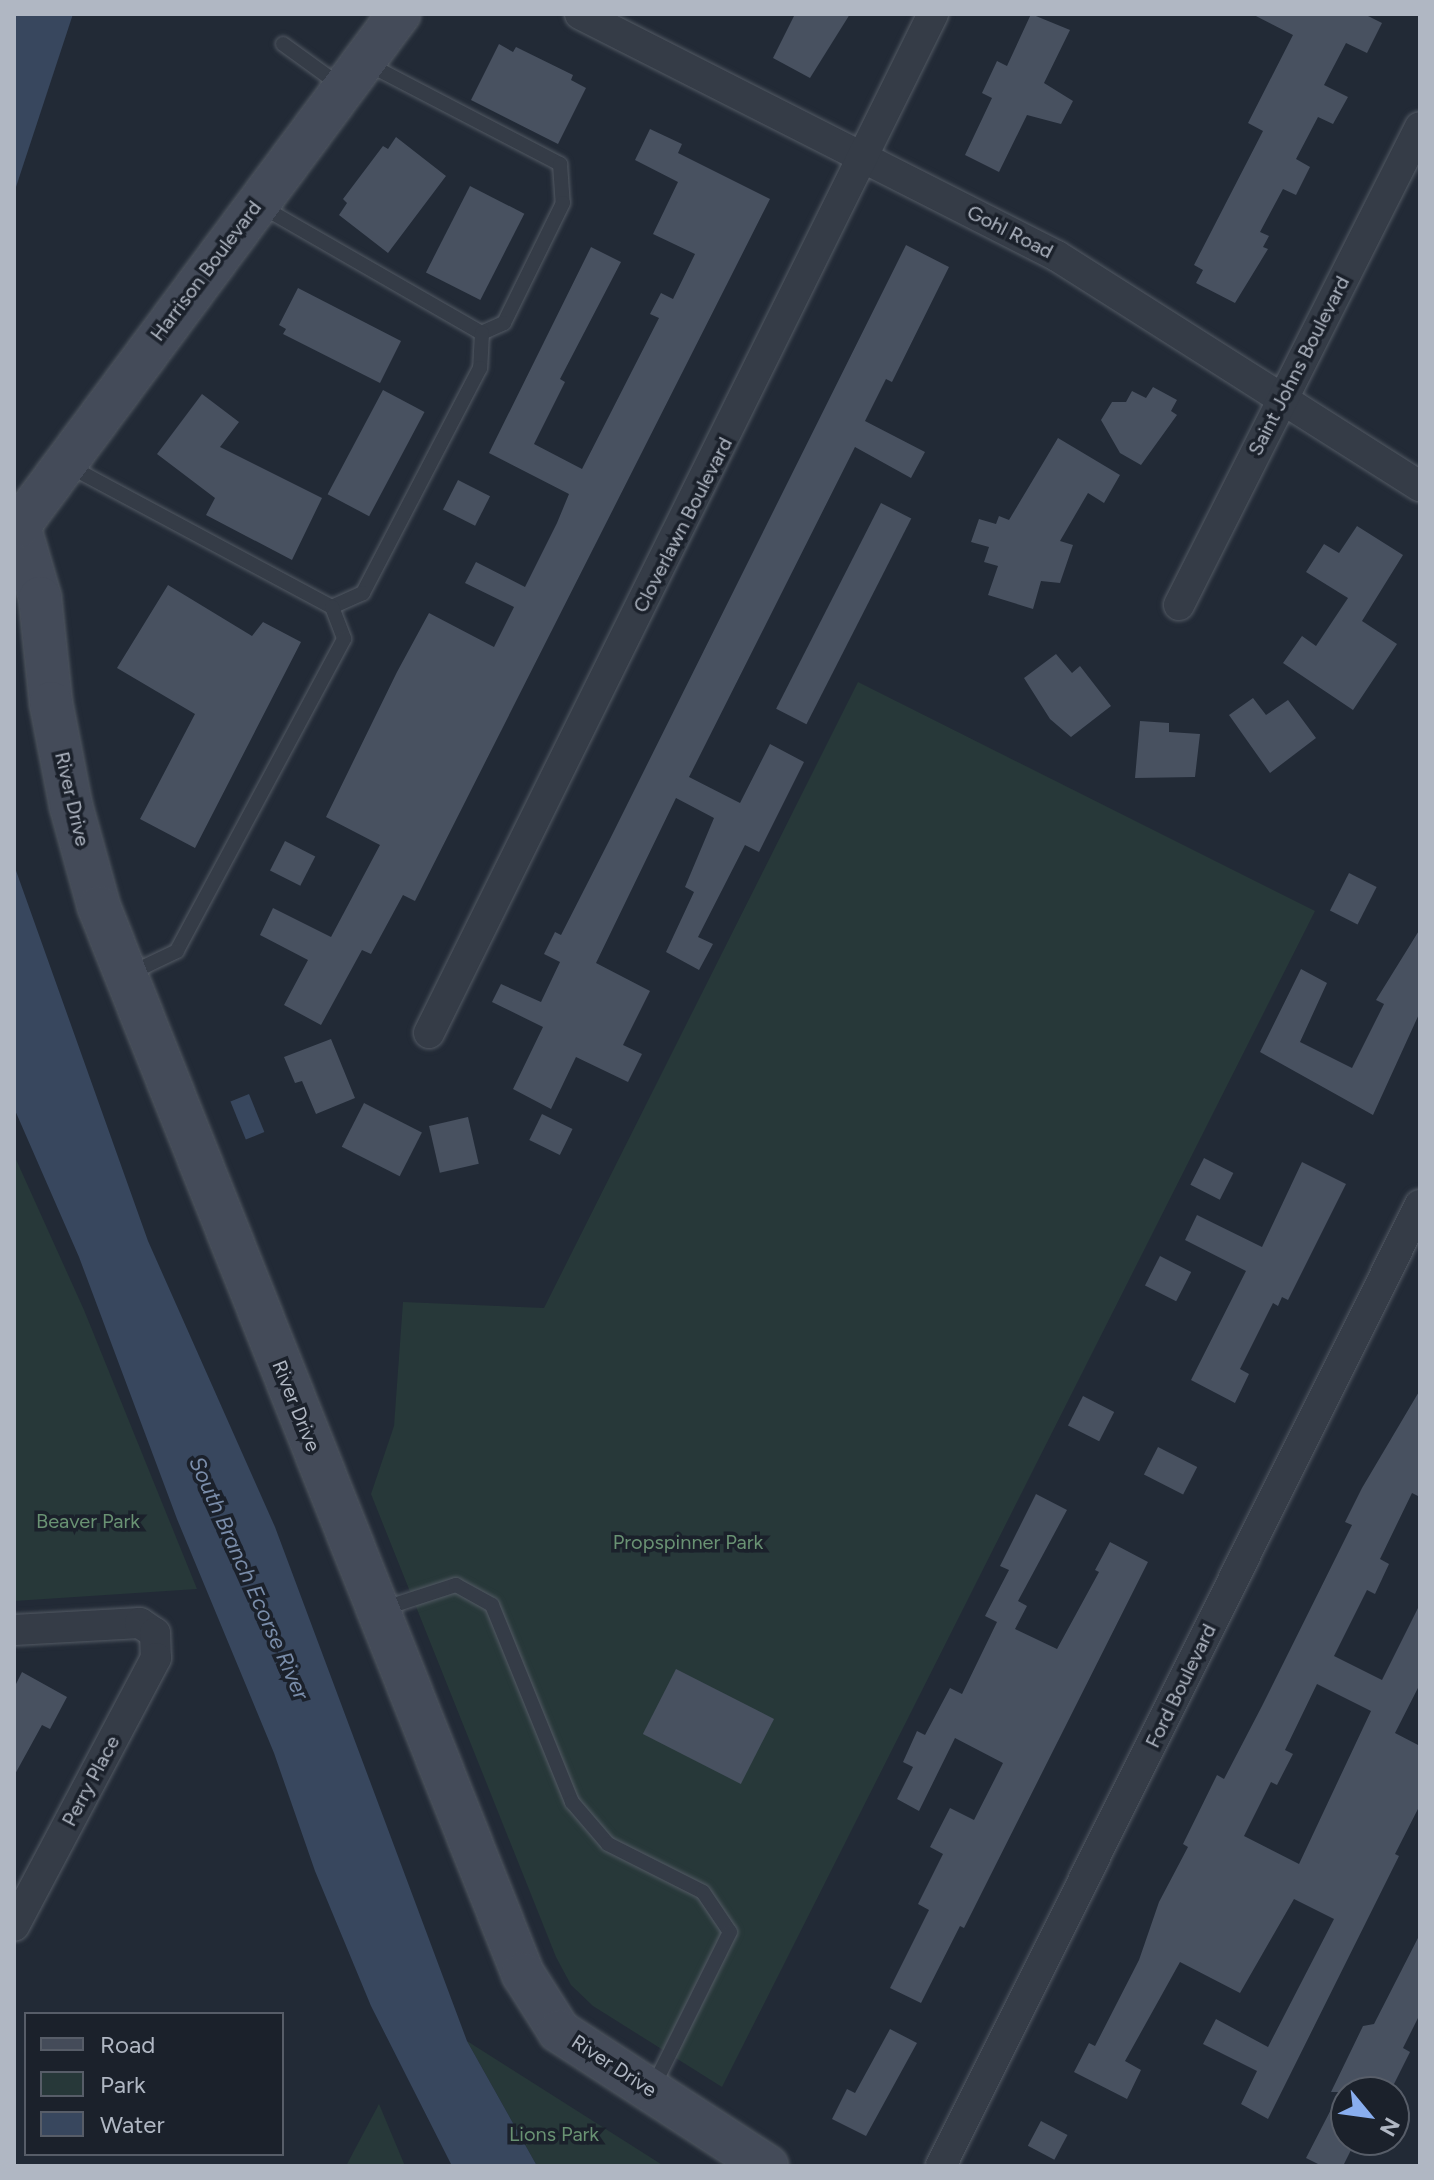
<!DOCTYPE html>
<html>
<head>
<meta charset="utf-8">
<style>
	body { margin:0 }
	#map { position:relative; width:1434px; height:2180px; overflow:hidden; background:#222a36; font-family:Figtree,sans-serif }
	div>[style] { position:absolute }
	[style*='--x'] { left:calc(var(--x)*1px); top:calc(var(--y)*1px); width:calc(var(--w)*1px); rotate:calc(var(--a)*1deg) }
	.green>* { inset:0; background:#273839 }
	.water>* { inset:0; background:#38475e; transform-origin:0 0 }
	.building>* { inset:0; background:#485160; transform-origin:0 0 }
	.roads { filter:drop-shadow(0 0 2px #535a64) drop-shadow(0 0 2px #535a64) }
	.lane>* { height:14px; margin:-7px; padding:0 7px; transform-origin:7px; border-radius:7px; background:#353c47 }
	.street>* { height:30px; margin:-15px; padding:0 15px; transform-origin:15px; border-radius:15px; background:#353c47 }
	.secondary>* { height:42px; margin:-21px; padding:0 21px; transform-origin:21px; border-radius:21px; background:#444b59 }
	span { translate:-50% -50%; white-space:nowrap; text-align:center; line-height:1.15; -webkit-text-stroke:7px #1b212b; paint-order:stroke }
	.street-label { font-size:20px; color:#b0b7c3 }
	.park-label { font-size:20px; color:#699273 }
	.water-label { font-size:22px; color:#7a8daa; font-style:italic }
	.frame { position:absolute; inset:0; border:16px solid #b0b7c3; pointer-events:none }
	.legend { position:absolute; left:24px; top:2012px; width:260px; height:144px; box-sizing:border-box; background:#1b212b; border:2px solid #575d68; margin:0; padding:10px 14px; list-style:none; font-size:24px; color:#b0b7c3 }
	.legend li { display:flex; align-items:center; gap:16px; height:40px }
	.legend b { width:40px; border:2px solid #575d68 }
	.north { position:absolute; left:1330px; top:2076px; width:80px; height:80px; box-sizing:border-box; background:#1b212b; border:2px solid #575d68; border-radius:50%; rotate:119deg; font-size:22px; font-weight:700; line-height:32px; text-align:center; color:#b0b7c3 }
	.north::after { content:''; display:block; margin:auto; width:28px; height:36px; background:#89aeef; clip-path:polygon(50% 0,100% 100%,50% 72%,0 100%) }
</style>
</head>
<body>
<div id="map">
	<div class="green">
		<div style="clip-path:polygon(858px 682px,1315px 911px,722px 2087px,593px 2006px,571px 1985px,556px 1957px,371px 1494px,394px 1426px,403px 1302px,544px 1308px)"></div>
		<div style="clip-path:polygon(14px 1155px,84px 1310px,197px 1589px,14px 1601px)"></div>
		<div style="clip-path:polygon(467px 2041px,664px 2166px,537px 2166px)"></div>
		<div style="clip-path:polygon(379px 2104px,405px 2166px,346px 2166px)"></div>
	</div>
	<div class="water">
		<div style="clip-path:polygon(14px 14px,73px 14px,14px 193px)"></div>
		<div style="clip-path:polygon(14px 865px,148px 1241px,275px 1527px,467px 2041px,537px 2166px,452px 2166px,371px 2006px,315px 1871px,274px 1753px,177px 1519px,79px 1257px,14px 1108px)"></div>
		<div style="left:249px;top:1094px;width:41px;height:20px;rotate:68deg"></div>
	</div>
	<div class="building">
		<div style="clip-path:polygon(795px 14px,850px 14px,810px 78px,773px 58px)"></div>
		<div style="clip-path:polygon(1031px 14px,1070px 30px,1044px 83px,1073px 101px,1061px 124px,1027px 115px,999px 172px,965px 155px,992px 98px,982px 93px,997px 61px,1007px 66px)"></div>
		<div style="clip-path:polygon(1252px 14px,1364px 14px,1382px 23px,1367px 53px,1346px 43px,1324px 85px,1348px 97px,1333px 124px,1318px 117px,1296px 159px,1310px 167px,1296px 195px,1283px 189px,1260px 232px,1269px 236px,1263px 247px,1268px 249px,1235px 303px,1196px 283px,1203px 270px,1194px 265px,1263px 131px,1248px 123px,1293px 35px)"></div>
		<div style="clip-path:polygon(499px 44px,513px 52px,516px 47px,573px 75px,571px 80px,586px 88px,558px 144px,471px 100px)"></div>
		<div style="clip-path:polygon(650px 129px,682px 144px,678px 153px,770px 199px,415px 901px,403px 895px,371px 954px,362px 950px,321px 1025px,284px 1005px,308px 960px,260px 935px,273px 908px,331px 937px,380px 845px,326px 817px,397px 672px,429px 613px,494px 647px,514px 607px,465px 583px,476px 562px,525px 587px,557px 523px,569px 494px,489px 453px,591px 247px,621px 262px,560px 379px,565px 382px,534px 444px,582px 469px,659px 318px,650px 314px,661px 293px,673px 299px,695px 254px,653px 234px,678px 182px,635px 160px)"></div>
		<div style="clip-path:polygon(396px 137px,446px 176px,388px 253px,339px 215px,347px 203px,343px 199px,383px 146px,388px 149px)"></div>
		<div style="left:470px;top:186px;width:61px;height:97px;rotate:27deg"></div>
		<div style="clip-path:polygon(906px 245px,949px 267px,892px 382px,886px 379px,865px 421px,925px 452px,911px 478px,855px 447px,689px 777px,740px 803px,770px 744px,804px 762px,759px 852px,745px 845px,698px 937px,713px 944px,699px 970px,666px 952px,694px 892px,685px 887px,714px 818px,676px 798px,596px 963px,650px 991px,623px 1045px,642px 1054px,628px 1082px,576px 1057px,551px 1109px,513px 1089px,543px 1027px,492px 1002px,501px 984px,541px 1002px,560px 962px,544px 954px,555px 932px,561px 935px,610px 839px)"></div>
		<div style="clip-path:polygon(298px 288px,401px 341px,380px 383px,283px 334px,286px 329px,279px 325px)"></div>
		<div style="clip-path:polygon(1153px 387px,1177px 400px,1171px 411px,1177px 415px,1141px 465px,1120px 453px,1101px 420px,1112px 402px,1126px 402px,1132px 391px,1146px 398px)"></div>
		<div style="left:383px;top:390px;width:47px;height:118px;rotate:28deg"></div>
		<div style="clip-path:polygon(202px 394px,239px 422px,220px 447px,322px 498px,292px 560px,206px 515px,215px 498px,157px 454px)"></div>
		<div style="clip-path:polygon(1058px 438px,1120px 475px,1104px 503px,1088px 493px,1060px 541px,1073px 545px,1060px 583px,1041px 581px,1033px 609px,988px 595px,998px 566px,984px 562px,989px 547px,971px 542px,979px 519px,996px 524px,999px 516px,1009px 520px)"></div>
		<div style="left:458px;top:480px;width:36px;height:33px;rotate:27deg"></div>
		<div style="left:881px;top:503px;width:34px;height:231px;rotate:27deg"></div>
		<div style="clip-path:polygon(1357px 526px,1403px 555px,1362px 621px,1397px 644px,1353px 710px,1283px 663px,1302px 636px,1316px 646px,1348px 598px,1306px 572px,1324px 544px,1339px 553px)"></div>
		<div style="clip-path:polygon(168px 585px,252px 636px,263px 622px,301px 642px,195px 848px,140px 819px,195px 714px,117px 668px)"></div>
		<div style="clip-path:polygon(1056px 654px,1072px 673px,1080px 666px,1111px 706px,1071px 737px,1050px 719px,1024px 678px)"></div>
		<div style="clip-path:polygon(1253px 698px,1266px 715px,1288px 700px,1316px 738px,1270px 773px,1229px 715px)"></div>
		<div style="clip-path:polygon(1140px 721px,1169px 723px,1169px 732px,1200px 734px,1195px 777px,1135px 778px)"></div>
		<div style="left:285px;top:841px;width:34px;height:33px;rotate:27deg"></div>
		<div style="left:1349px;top:873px;width:31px;height:42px;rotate:27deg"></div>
		<div style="clip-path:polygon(1420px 929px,1420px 1012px,1373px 1115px,1260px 1052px,1301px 969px,1327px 983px,1300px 1042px,1352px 1068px,1384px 1004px,1376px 1000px)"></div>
		<div style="clip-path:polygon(331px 1039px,355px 1098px,316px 1114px,302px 1081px,295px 1083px,284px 1057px)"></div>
		<div style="left:364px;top:1103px;width:65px;height:49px;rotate:27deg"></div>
		<div style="left:542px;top:1114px;width:34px;height:29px;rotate:26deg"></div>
		<div style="left:468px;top:1117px;width:48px;height:40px;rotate:77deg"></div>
		<div style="left:1204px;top:1158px;width:33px;height:30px;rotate:27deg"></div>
		<div style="clip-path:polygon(1302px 1162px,1346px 1184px,1288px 1300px,1282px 1297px,1278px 1306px,1273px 1303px,1240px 1369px,1249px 1374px,1235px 1403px,1191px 1380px,1246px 1271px,1185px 1240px,1197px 1215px,1262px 1247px)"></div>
		<div style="left:1160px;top:1256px;width:35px;height:33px;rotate:27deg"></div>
		<div style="clip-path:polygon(evenodd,1420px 1390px,1420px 1497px,1412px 1493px,1380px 1559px,1389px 1564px,1375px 1594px,1367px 1590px,1334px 1656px,1382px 1680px,1420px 1604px,1420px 1684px,1395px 1733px,1420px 1746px,1420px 1805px,1395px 1854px,1399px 1856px,1268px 2119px,1241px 2104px,1257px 2071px,1203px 2044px,1216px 2019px,1268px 2047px,1334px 1919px,1294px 1899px,1240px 1993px,1180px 1962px,1125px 2061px,1141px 2070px,1127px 2099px,1074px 2072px,1089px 2043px,1095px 2046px,1139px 1960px,1159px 1902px,1188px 1847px,1183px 1844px,1217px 1775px,1224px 1779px,1262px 1706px,1352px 1525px,1345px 1522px,1362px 1488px,1420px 1390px,1317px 1684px,1371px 1711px,1299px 1864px,1244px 1836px,1271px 1782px,1277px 1785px,1293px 1754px,1285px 1750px,1317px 1684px)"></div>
		<div style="left:1083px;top:1396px;width:35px;height:33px;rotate:27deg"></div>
		<div style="left:1158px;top:1447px;width:44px;height:31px;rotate:27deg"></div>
		<div style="clip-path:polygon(1036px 1494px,1067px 1510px,1018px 1601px,1027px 1606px,1015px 1629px,1057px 1649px,1099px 1572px,1095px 1570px,1110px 1542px,1148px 1562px,964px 1928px,960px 1926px,921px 2003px,890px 1988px,929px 1910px,918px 1904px,943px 1854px,930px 1847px,950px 1808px,974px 1820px,1003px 1763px,955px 1738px,919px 1811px,897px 1799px,913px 1767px,903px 1762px,917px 1731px,925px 1735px,950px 1688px,962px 1694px,997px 1622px,985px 1616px,1009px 1570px,1000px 1566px)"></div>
		<div style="left:676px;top:1669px;width:110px;height:73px;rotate:27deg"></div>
		<div style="clip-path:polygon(22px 1672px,67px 1697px,50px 1729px,42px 1725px,14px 1776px,14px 1688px)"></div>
		<div style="clip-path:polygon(1420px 1934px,1420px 2014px,1403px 2048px,1410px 2052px,1390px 2092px,1346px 2092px,1346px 2140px,1356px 2140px,1343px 2166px,1322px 2166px,1306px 2158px,1340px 2092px,1331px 2092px,1363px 2026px,1374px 2024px)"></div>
		<div style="clip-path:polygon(890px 2029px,917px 2043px,866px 2136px,832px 2119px,847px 2089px,855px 2093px)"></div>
		<div style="left:1041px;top:2121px;width:30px;height:28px;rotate:28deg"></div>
	</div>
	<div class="roads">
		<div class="lane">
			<div style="--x:283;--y:44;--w:72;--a:35.9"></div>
			<div style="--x:366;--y:63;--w:219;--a:27.5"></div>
			<div style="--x:560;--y:164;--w:39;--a:86"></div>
			<div style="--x:563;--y:203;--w:134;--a:116.2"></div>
			<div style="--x:504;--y:323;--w:24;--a:156"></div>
			<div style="--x:259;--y:205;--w:257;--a:29.9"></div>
			<div style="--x:482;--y:333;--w:35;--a:93"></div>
			<div style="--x:480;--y:368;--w:254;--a:117.5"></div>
			<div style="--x:363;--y:593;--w:34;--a:156"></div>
			<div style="--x:69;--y:466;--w:298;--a:28.2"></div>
			<div style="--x:332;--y:607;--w:34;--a:69"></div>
			<div style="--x:344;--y:639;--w:354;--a:118.2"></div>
			<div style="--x:177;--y:951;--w:53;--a:154.4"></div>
			<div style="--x:382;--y:1609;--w:78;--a:-18"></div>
			<div style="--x:456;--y:1585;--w:41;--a:29.1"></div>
			<div style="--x:492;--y:1605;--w:213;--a:67.9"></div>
			<div style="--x:572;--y:1802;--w:55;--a:49.4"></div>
			<div style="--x:608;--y:1844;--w:106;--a:26.8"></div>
			<div style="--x:703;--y:1892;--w:48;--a:56"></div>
			<div style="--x:730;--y:1932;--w:173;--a:116.4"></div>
		</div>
		<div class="street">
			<div style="--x:580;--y:14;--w:535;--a:26.9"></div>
			<div style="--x:1057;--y:256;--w:430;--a:32.4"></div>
			<div style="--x:1179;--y:605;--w:535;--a:-63.24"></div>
			<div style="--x:429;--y:1033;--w:1137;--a:-63.68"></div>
			<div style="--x:14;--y:1630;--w:126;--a:-3.2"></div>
			<div style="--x:140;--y:1623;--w:18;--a:34"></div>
			<div style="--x:155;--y:1633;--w:25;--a:88"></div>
			<div style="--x:156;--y:1658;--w:303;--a:117.9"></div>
			<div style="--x:941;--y:2166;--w:1074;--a:-63.51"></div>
		</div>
		<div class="secondary">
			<div style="--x:19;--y:526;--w:75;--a:73.7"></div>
			<div style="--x:40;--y:598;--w:106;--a:84"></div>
			<div style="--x:51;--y:703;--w:105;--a:79"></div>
			<div style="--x:71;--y:806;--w:105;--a:74.5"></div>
			<div style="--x:99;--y:907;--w:1148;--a:68.33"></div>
			<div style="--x:523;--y:1974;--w:67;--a:57.7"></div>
			<div style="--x:559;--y:2031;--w:248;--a:33"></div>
			<div style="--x:19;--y:526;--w:638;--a:-53.42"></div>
		</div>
	</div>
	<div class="street-label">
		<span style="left:1010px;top:232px;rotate:27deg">Gohl Road</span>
		<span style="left:206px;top:271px;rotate:-53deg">Harrison Boulevard</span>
		<span style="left:1299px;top:366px;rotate:-63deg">Saint Johns Boulevard</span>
		<span style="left:683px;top:525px;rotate:-63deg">Cloverlawn Boulevard</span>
		<span style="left:72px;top:799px;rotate:77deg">River Drive</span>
		<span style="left:296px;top:1406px;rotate:68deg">River Drive</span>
		<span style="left:1181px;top:1686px;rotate:-64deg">Ford Boulevard</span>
		<span style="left:91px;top:1781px;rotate:-62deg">Perry Place</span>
		<span style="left:614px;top:2066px;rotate:33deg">River Drive</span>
	</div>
	<div class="park-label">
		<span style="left:88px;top:1521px">Beaver Park</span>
		<span style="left:688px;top:1542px">Propspinner Park</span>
		<span style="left:554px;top:2134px">Lions Park</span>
	</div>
	<div class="water-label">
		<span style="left:249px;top:1578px;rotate:66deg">South Branch Ecorse River</span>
	</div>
	<div class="frame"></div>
	<ul class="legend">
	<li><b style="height:10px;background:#444b59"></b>Road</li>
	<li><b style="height:22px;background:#273839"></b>Park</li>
	<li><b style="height:22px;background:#38475e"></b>Water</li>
	</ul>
	<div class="north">N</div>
</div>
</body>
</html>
